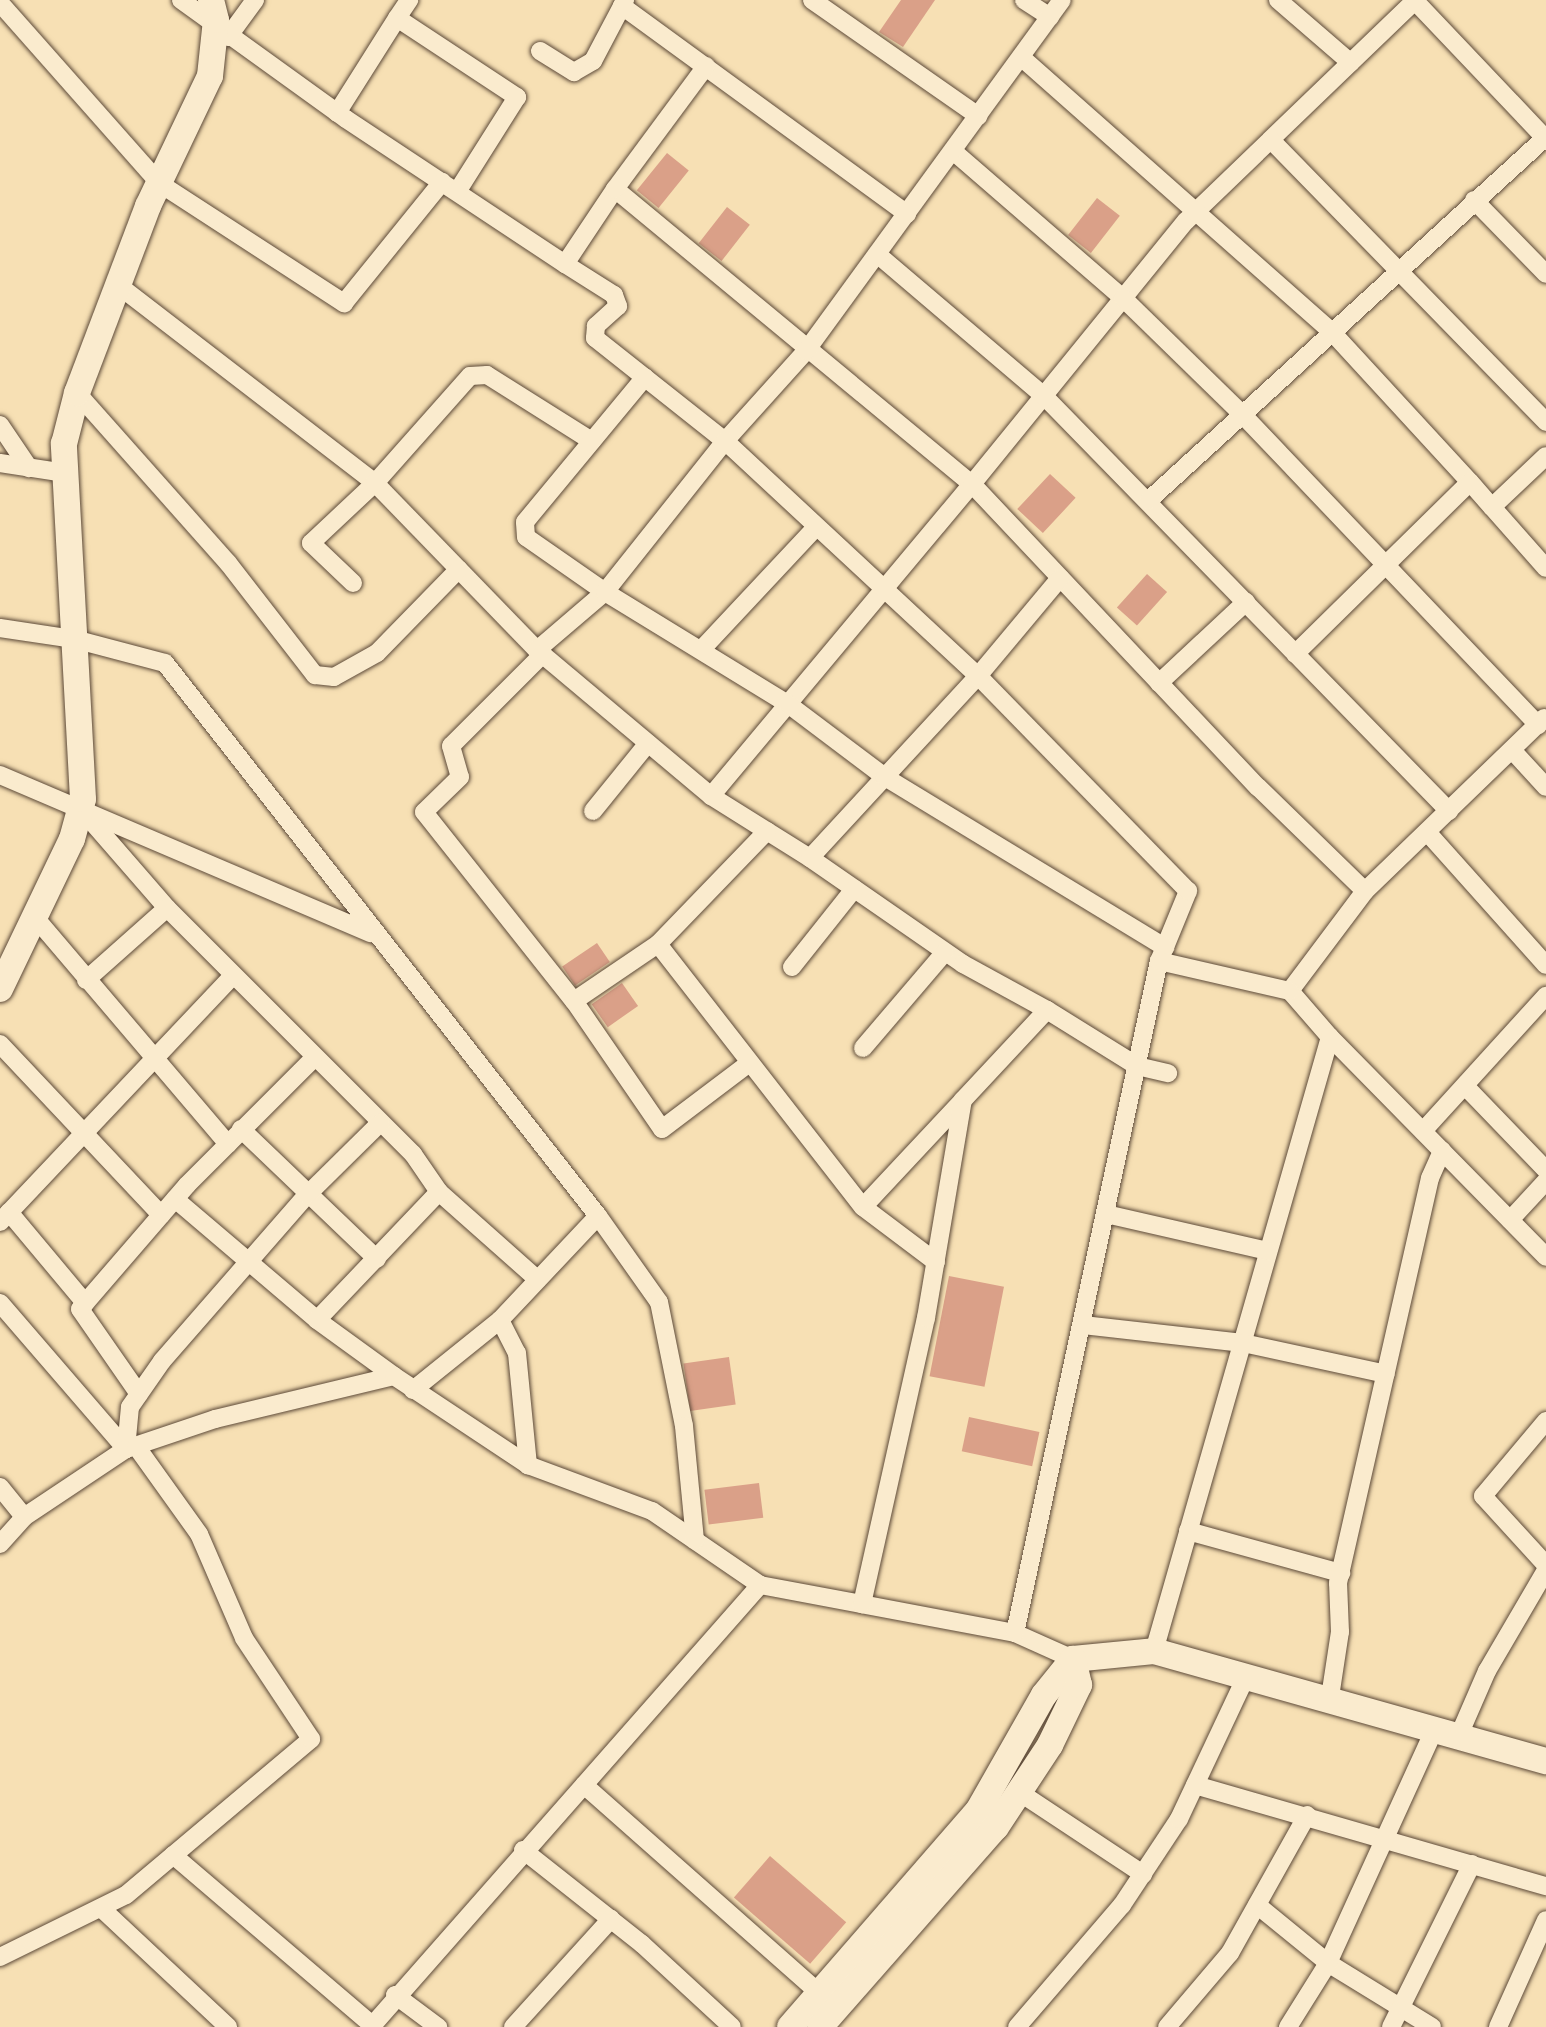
<!DOCTYPE html>
<html>
<head>
<meta charset="utf-8">
<style>
	body { margin:0 }
	#map { position:relative; width:1546px; height:2027px; overflow:hidden; background:#f7e0b4; font-family:"Libre Bodoni",serif }
	div>[style] { position:absolute }
	[style*='--x'] { left:calc(var(--x)*1px); top:calc(var(--y)*1px); width:calc(var(--w)*1px); rotate:calc(var(--a)*1deg) }
	.building>* { inset:0; background:#daa088; transform-origin:0 0 }
	.roads { filter:drop-shadow(0 0 2px #5c4938) drop-shadow(0 0 2px #5c4938) }
	.street>* { height:18px; margin:-9px; padding:0 9px; transform-origin:9px; border-radius:9px; background:#faebce }
	.secondary>* { height:26px; margin:-13px; padding:0 13px; transform-origin:13px; border-radius:13px; background:#faebce }
	span { translate:-50% -50%; white-space:nowrap; text-align:center; line-height:1.15; -webkit-text-stroke:6px #faebce; paint-order:stroke }
</style>
</head>
<body>
<div id="map">
	<div class="building">
		<div style="clip-path:polygon(901px 0,935px 0,903px 47px,879px 32px)"></div>
		<div style="left:667px;top:153px;width:28px;height:48px;rotate:39deg"></div>
		<div style="left:1097px;top:198px;width:29px;height:47px;rotate:38deg"></div>
		<div style="left:727px;top:207px;width:29px;height:46px;rotate:38deg"></div>
		<div style="left:1050px;top:474px;width:35px;height:48px;rotate:43deg"></div>
		<div style="left:1147px;top:574px;width:27px;height:45px;rotate:42deg"></div>
		<div style="left:597px;top:943px;width:23px;height:42px;rotate:56deg"></div>
		<div style="left:622px;top:983px;width:28px;height:37px;rotate:55deg"></div>
		<div style="left:949px;top:1276px;width:56px;height:102px;rotate:11deg"></div>
		<div style="left:729px;top:1357px;width:48px;height:46px;rotate:82deg"></div>
		<div style="left:969px;top:1417px;width:72px;height:35px;rotate:12deg"></div>
		<div style="left:759px;top:1483px;width:35px;height:55px;rotate:83deg"></div>
		<div style="left:770px;top:1856px;width:101px;height:55px;rotate:41deg"></div>
	</div>
	<div class="roads">
		<div class="street">
			<div style="--x:181;--y:0;--w:203;--a:35.8"></div>
			<div style="--x:346;--y:119;--w:263;--a:33.5"></div>
			<div style="--x:565;--y:264;--w:90;--a:-56.3"></div>
			<div style="--x:615;--y:189;--w:463;--a:39.6"></div>
			<div style="--x:972;--y:484;--w:339;--a:-50.9"></div>
			<div style="--x:1186;--y:221;--w:318;--a:-43.9"></div>
			<div style="--x:1415;--y:1;--w:190;--a:46.5"></div>
			<div style="--x:625;--y:0;--w:7;--a:117"></div>
			<div style="--x:622;--y:6;--w:353;--a:36.1"></div>
			<div style="--x:812;--y:0;--w:203;--a:34.9"></div>
			<div style="--x:1024;--y:0;--w:31;--a:33"></div>
			<div style="--x:1278;--y:0;--w:96;--a:40.8"></div>
			<div style="--x:0;--y:3;--w:240;--a:48.5"></div>
			<div style="--x:159;--y:183;--w:221;--a:33"></div>
			<div style="--x:344;--y:303;--w:156;--a:-51"></div>
			<div style="--x:397;--y:18;--w:22;--a:-56"></div>
			<div style="--x:228;--y:37;--w:46;--a:-53.9"></div>
			<div style="--x:540;--y:51;--w:40;--a:32"></div>
			<div style="--x:574;--y:72;--w:22;--a:-30"></div>
			<div style="--x:593;--y:61;--w:62;--a:-62.2"></div>
			<div style="--x:1021;--y:57;--w:414;--a:41.5"></div>
			<div style="--x:1331;--y:331;--w:205;--a:47.4"></div>
			<div style="--x:337;--y:113;--w:112;--a:-57.7"></div>
			<div style="--x:397;--y:18;--w:144;--a:33.4"></div>
			<div style="--x:517;--y:97;--w:112;--a:122.3"></div>
			<div style="--x:1271;--y:140;--w:394;--a:45.7"></div>
			<div style="--x:953;--y:151;--w:225;--a:40.9"></div>
			<div style="--x:1123;--y:298;--w:165;--a:44.3"></div>
			<div style="--x:1241;--y:413;--w:431;--a:46.4"></div>
			<div style="--x:615;--y:189;--w:153;--a:-53.5"></div>
			<div style="--x:1474;--y:200;--w:103;--a:45.8"></div>
			<div style="--x:877;--y:254;--w:219;--a:40.4"></div>
			<div style="--x:1044;--y:396;--w:580;--a:45.7"></div>
			<div style="--x:565;--y:264;--w:58;--a:32.3"></div>
			<div style="--x:614;--y:295;--w:12;--a:70"></div>
			<div style="--x:618;--y:306;--w:30;--a:138"></div>
			<div style="--x:596;--y:326;--w:12;--a:95"></div>
			<div style="--x:595;--y:338;--w:166;--a:38.4"></div>
			<div style="--x:725;--y:441;--w:121;--a:-48"></div>
			<div style="--x:806;--y:351;--w:434;--a:-53.9"></div>
			<div style="--x:118;--y:285;--w:324;--a:37.6"></div>
			<div style="--x:375;--y:483;--w:233;--a:45.9"></div>
			<div style="--x:537;--y:650;--w:227;--a:40"></div>
			<div style="--x:711;--y:796;--w:407;--a:-50.1"></div>
			<div style="--x:972;--y:484;--w:417;--a:46.7"></div>
			<div style="--x:1258;--y:787;--w:149;--a:44.2"></div>
			<div style="--x:1365;--y:891;--w:125;--a:126.9"></div>
			<div style="--x:1290;--y:991;--w:61;--a:49"></div>
			<div style="--x:1330;--y:1037;--w:639;--a:105.99"></div>
			<div style="--x:77;--y:393;--w:227;--a:48.4"></div>
			<div style="--x:228;--y:563;--w:142;--a:52.2"></div>
			<div style="--x:315;--y:675;--w:19;--a:6"></div>
			<div style="--x:334;--y:677;--w:49;--a:-29.2"></div>
			<div style="--x:377;--y:653;--w:117;--a:-45.7"></div>
			<div style="--x:0;--y:425;--w:52;--a:56"></div>
			<div style="--x:0;--y:463;--w:66;--a:8.7"></div>
			<div style="--x:1148;--y:501;--w:539;--a:-42.45"></div>
			<div style="--x:1492;--y:507;--w:81;--a:48.5"></div>
			<div style="--x:353;--y:583;--w:58;--a:-136.4"></div>
			<div style="--x:311;--y:543;--w:88;--a:-43.2"></div>
			<div style="--x:375;--y:483;--w:143;--a:-48.4"></div>
			<div style="--x:470;--y:376;--w:17;--a:-3"></div>
			<div style="--x:487;--y:375;--w:124;--a:32.2"></div>
			<div style="--x:0;--y:628;--w:75;--a:8.5"></div>
			<div style="--x:74;--y:639;--w:94;--a:14.8"></div>
			<div style="--x:165;--y:663;--w:702;--a:51.94"></div>
			<div style="--x:598;--y:1216;--w:143;--a:133.3"></div>
			<div style="--x:500;--y:1320;--w:37;--a:63"></div>
			<div style="--x:517;--y:1353;--w:113;--a:84.4"></div>
			<div style="--x:528;--y:1465;--w:132;--a:20.4"></div>
			<div style="--x:652;--y:1511;--w:131;--a:34.4"></div>
			<div style="--x:760;--y:1585;--w:104;--a:10.6"></div>
			<div style="--x:537;--y:650;--w:89;--a:-40.5"></div>
			<div style="--x:605;--y:592;--w:96;--a:-145.2"></div>
			<div style="--x:526;--y:537;--w:15;--a:-94"></div>
			<div style="--x:525;--y:522;--w:188;--a:-50.4"></div>
			<div style="--x:701;--y:650;--w:167;--a:-46.9"></div>
			<div style="--x:543;--y:654;--w:130;--a:135"></div>
			<div style="--x:451;--y:746;--w:32;--a:74"></div>
			<div style="--x:460;--y:777;--w:50;--a:135.8"></div>
			<div style="--x:424;--y:812;--w:241;--a:51.6"></div>
			<div style="--x:574;--y:1001;--w:102;--a:-34.2"></div>
			<div style="--x:658;--y:944;--w:333;--a:52.1"></div>
			<div style="--x:1295;--y:654;--w:245;--a:-44.5"></div>
			<div style="--x:1470;--y:482;--w:33;--a:49"></div>
			<div style="--x:1492;--y:507;--w:74;--a:-43.4"></div>
			<div style="--x:1159;--y:683;--w:119;--a:-43"></div>
			<div style="--x:1512;--y:750;--w:50;--a:47.4"></div>
			<div style="--x:0;--y:775;--w:403;--a:23.1"></div>
			<div style="--x:711;--y:796;--w:117;--a:32.1"></div>
			<div style="--x:810;--y:858;--w:248;--a:-47.3"></div>
			<div style="--x:978;--y:676;--w:128;--a:-50.1"></div>
			<div style="--x:80;--y:808;--w:133;--a:49"></div>
			<div style="--x:167;--y:908;--w:348;--a:45"></div>
			<div style="--x:413;--y:1154;--w:46;--a:55.6"></div>
			<div style="--x:439;--y:1192;--w:132;--a:41.6"></div>
			<div style="--x:593;--y:811;--w:87;--a:-51"></div>
			<div style="--x:1427;--y:832;--w:178;--a:48.2"></div>
			<div style="--x:810;--y:858;--w:186;--a:34.7"></div>
			<div style="--x:963;--y:964;--w:96;--a:28.7"></div>
			<div style="--x:1365;--y:891;--w:249;--a:-44"></div>
			<div style="--x:33;--y:915;--w:301;--a:49.6"></div>
			<div style="--x:658;--y:944;--w:157;--a:-46"></div>
			<div style="--x:1159;--y:961;--w:15;--a:-67"></div>
			<div style="--x:1165;--y:947;--w:61;--a:-67.7"></div>
			<div style="--x:1188;--y:891;--w:301;--a:-134.3"></div>
			<div style="--x:978;--y:676;--w:345;--a:-137.1"></div>
			<div style="--x:725;--y:441;--w:193;--a:128.5"></div>
			<div style="--x:605;--y:592;--w:215;--a:31.5"></div>
			<div style="--x:788;--y:704;--w:121;--a:37"></div>
			<div style="--x:885;--y:777;--w:328;--a:31.3"></div>
			<div style="--x:792;--y:967;--w:100;--a:-51.5"></div>
			<div style="--x:86;--y:980;--w:108;--a:-41.6"></div>
			<div style="--x:574;--y:1001;--w:155;--a:55.5"></div>
			<div style="--x:662;--y:1129;--w:108;--a:-37.1"></div>
			<div style="--x:1330;--y:1037;--w:308;--a:45.5"></div>
			<div style="--x:0;--y:1044;--w:235;--a:46.7"></div>
			<div style="--x:863;--y:1048;--w:126;--a:-49.5"></div>
			<div style="--x:1466;--y:1087;--w:115;--a:46.1"></div>
			<div style="--x:241;--y:1129;--w:188;--a:43.7"></div>
			<div style="--x:1423;--y:1131;--w:183;--a:-47.7"></div>
			<div style="--x:175;--y:1199;--w:187;--a:40.4"></div>
			<div style="--x:317;--y:1320;--w:95;--a:36"></div>
			<div style="--x:9;--y:1212;--w:119;--a:50.1"></div>
			<div style="--x:1106;--y:1214;--w:166;--a:12.9"></div>
			<div style="--x:598;--y:1216;--w:105;--a:54.7"></div>
			<div style="--x:659;--y:1302;--w:126;--a:78.6"></div>
			<div style="--x:684;--y:1426;--w:115;--a:84.5"></div>
			<div style="--x:1510;--y:1220;--w:53;--a:-47.3"></div>
			<div style="--x:0;--y:1222;--w:339;--a:-46.6"></div>
			<div style="--x:936;--y:1262;--w:91;--a:-143"></div>
			<div style="--x:863;--y:1207;--w:146;--a:-46.9"></div>
			<div style="--x:0;--y:1303;--w:193;--a:49.2"></div>
			<div style="--x:317;--y:1320;--w:177;--a:-46.4"></div>
			<div style="--x:1083;--y:1325;--w:161;--a:6.4"></div>
			<div style="--x:1243;--y:1343;--w:146;--a:12.2"></div>
			<div style="--x:413;--y:1390;--w:112;--a:-38.8"></div>
			<div style="--x:139;--y:1394;--w:103;--a:-124.8"></div>
			<div style="--x:80;--y:1309;--w:164;--a:-49.2"></div>
			<div style="--x:187;--y:1185;--w:178;--a:-45"></div>
			<div style="--x:1546;--y:1421;--w:98;--a:130"></div>
			<div style="--x:1483;--y:1496;--w:93;--a:47.6"></div>
			<div style="--x:126;--y:1449;--w:42;--a:-84.6"></div>
			<div style="--x:130;--y:1407;--w:56;--a:-55.2"></div>
			<div style="--x:162;--y:1361;--w:220;--a:-48.9"></div>
			<div style="--x:307;--y:1195;--w:103;--a:-44.6"></div>
			<div style="--x:0;--y:1487;--w:38;--a:51"></div>
			<div style="--x:1188;--y:1531;--w:159;--a:15.4"></div>
			<div style="--x:0;--y:1544;--w:36;--a:-48"></div>
			<div style="--x:24;--y:1517;--w:123;--a:-33.7"></div>
			<div style="--x:126;--y:1449;--w:94;--a:-18.6"></div>
			<div style="--x:215;--y:1419;--w:184;--a:-13.5"></div>
			<div style="--x:394;--y:1376;--w:161;--a:33.6"></div>
			<div style="--x:1015;--y:1633;--w:156;--a:-169.3"></div>
			<div style="--x:862;--y:1604;--w:293;--a:-77.4"></div>
			<div style="--x:926;--y:1318;--w:221;--a:-80.4"></div>
			<div style="--x:963;--y:1100;--w:123;--a:-47"></div>
			<div style="--x:1047;--y:1010;--w:106;--a:31.9"></div>
			<div style="--x:1137;--y:1066;--w:32;--a:13"></div>
			<div style="--x:1073;--y:1659;--w:64;--a:-155.9"></div>
			<div style="--x:1015;--y:1633;--w:687;--a:-77.91"></div>
			<div style="--x:1159;--y:961;--w:134;--a:12.9"></div>
			<div style="--x:1330;--y:1697;--w:66;--a:-81.3"></div>
			<div style="--x:1340;--y:1632;--w:49;--a:-92.3"></div>
			<div style="--x:1338;--y:1583;--w:415;--a:-77.2"></div>
			<div style="--x:1430;--y:1178;--w:30;--a:-66"></div>
			<div style="--x:1460;--y:1733;--w:68;--a:-66.5"></div>
			<div style="--x:1487;--y:1671;--w:117;--a:-59.7"></div>
			<div style="--x:584;--y:1785;--w:314;--a:41.5"></div>
			<div style="--x:1195;--y:1785;--w:365;--a:16.1"></div>
			<div style="--x:1019;--y:1792;--w:149;--a:33.5"></div>
			<div style="--x:523;--y:1850;--w:152;--a:38.3"></div>
			<div style="--x:642;--y:1944;--w:122;--a:42.7"></div>
			<div style="--x:173;--y:1855;--w:262;--a:40.5"></div>
			<div style="--x:1257;--y:1905;--w:92;--a:39.2"></div>
			<div style="--x:1328;--y:1963;--w:122;--a:31.6"></div>
			<div style="--x:101;--y:1908;--w:174;--a:43.1"></div>
			<div style="--x:0;--y:1957;--w:140;--a:-26.2"></div>
			<div style="--x:126;--y:1895;--w:242;--a:-40.1"></div>
			<div style="--x:311;--y:1739;--w:121;--a:-123.6"></div>
			<div style="--x:244;--y:1638;--w:113;--a:-113.4"></div>
			<div style="--x:199;--y:1534;--w:108;--a:-125.6"></div>
			<div style="--x:395;--y:1995;--w:54;--a:36.7"></div>
			<div style="--x:371;--y:2027;--w:589;--a:-48.65"></div>
			<div style="--x:513;--y:2027;--w:146;--a:-47.8"></div>
			<div style="--x:1017;--y:2027;--w:161;--a:-49.3"></div>
			<div style="--x:1122;--y:1905;--w:103;--a:-56.5"></div>
			<div style="--x:1179;--y:1819;--w:146;--a:-64.8"></div>
			<div style="--x:1167;--y:2027;--w:97;--a:-49.6"></div>
			<div style="--x:1230;--y:1953;--w:158;--a:-60.8"></div>
			<div style="--x:1288;--y:2027;--w:75;--a:-58"></div>
			<div style="--x:1328;--y:1963;--w:244;--a:-65.5"></div>
			<div style="--x:1391;--y:2027;--w:182;--a:-63.6"></div>
			<div style="--x:1498;--y:2027;--w:117;--a:-65.8"></div>
		</div>
		<div class="secondary">
			<div style="--x:0;--y:989;--w:166;--a:-64.4"></div>
			<div style="--x:72;--y:839;--w:41;--a:-74.6"></div>
			<div style="--x:83;--y:799;--w:356;--a:-93.1"></div>
			<div style="--x:64;--y:444;--w:53;--a:-75.7"></div>
			<div style="--x:77;--y:393;--w:200;--a:-69.2"></div>
			<div style="--x:148;--y:206;--w:144;--a:-64.5"></div>
			<div style="--x:210;--y:76;--w:56;--a:-83.9"></div>
			<div style="--x:216;--y:20;--w:21;--a:-104"></div>
			<div style="--x:790;--y:2027;--w:286;--a:-49"></div>
			<div style="--x:978;--y:1811;--w:133;--a:-60.4"></div>
			<div style="--x:1044;--y:1695;--w:46;--a:-51.1"></div>
			<div style="--x:1073;--y:1659;--w:81;--a:-5.6"></div>
			<div style="--x:1154;--y:1651;--w:407;--a:15.7"></div>
			<div style="--x:820;--y:2027;--w:266;--a:-48.7"></div>
			<div style="--x:996;--y:1827;--w:98;--a:-56.6"></div>
			<div style="--x:1050;--y:1745;--w:67;--a:-64.2"></div>
			<div style="--x:1079;--y:1685;--w:27;--a:-103"></div>
		</div>
	</div>
</div>
</body>
</html>
